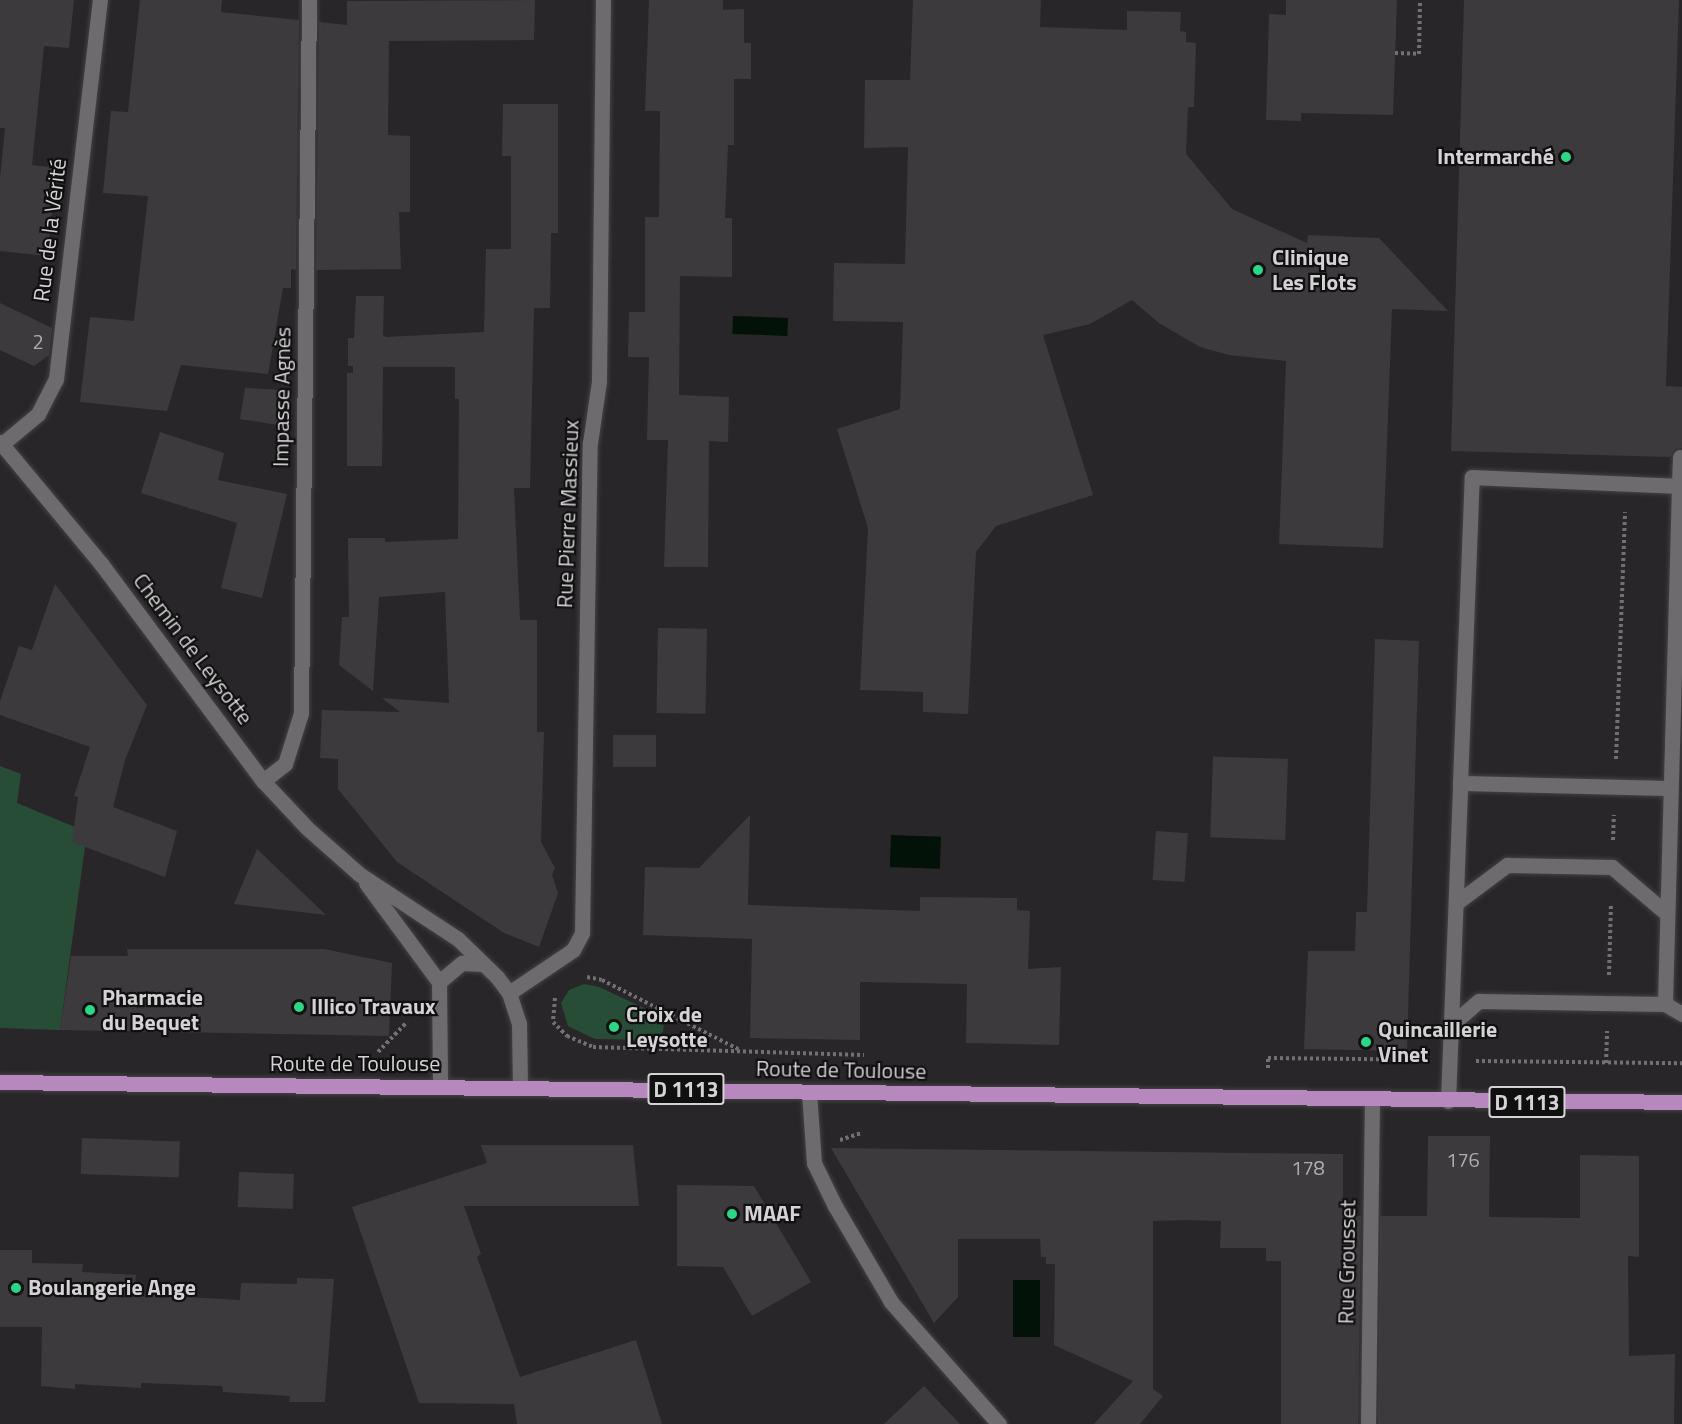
<!DOCTYPE html>
<html>
<head>
<meta charset="utf-8">
<style>
	body { margin:0 }
	#map { position:relative; width:1682px; height:1424px; overflow:hidden; background:#292629; font-family:"Titillium Web",sans-serif }
	div>[style] { position:absolute }
	[style*='--x'] { left:calc(var(--x)*1px); top:calc(var(--y)*1px); width:calc(var(--w)*1px); rotate:calc(var(--a)*1deg) }
	.green>* { inset:0; background:#284d37 }
	.water>* { inset:0; background:#021208; transform-origin:0 0 }
	.building>* { inset:0; background:#3d3a3d; transform-origin:0 0 }
	.path>* { height:4px; margin-top:-2px; transform-origin:0; background:repeating-linear-gradient(90deg,#737073 0 3px,transparent 0 6px) }
	.roads { filter:drop-shadow(0 0 2px #444244) drop-shadow(0 0 2px #444244) }
	.lane>* { height:15px; margin:-7.5px; padding:0 7.5px; transform-origin:7.5px; border-radius:7.5px; background:#6e6b6f }
	.street>* { height:15px; margin:-7.5px; padding:0 7.5px; transform-origin:7.5px; border-radius:7.5px; background:#6e6b6f }
	.secondary>* { height:15px; margin:-7.5px; padding:0 7.5px; transform-origin:7.5px; border-radius:7.5px; background:#6e6b6f }
	.primary>* { height:15px; margin:-7.5px; padding:0 7.5px; transform-origin:7.5px; border-radius:7.5px; background:#b788be }
	.dots>* { width:16px; height:16px; translate:-50% -50%; box-sizing:border-box; border:3px solid #111011; border-radius:50% }
	span { translate:-50% -50%; white-space:nowrap; text-align:center; line-height:1.15; -webkit-text-stroke:4.5px #111011; paint-order:stroke }
	.number-label { font-size:20px; color:#aeacae }
	.number-label span { -webkit-text-stroke-width:0 }
	.shield-label span { padding:2px 4px; background:#111011; border:2px solid; border-radius:4px; -webkit-text-stroke-width:0 }
	.shield-label { font-size:21px; color:#d4d2d4; font-weight:700 }
	.poi-label { font-size:22px; color:#d4d2d4; font-weight:700 }
	.right { translate:-100% -50%; text-align:right }
	.left { translate:0 -50%; text-align:left }
	.street-label { font-size:22px; color:#d4d2d4 }
</style>
</head>
<body>
<div id="map">
	<div class="green">
		<div style="clip-path:polygon(0 766px,21px 774px,17px 803px,87px 832px,60px 1030px,0 1028px)"></div>
		<div style="clip-path:polygon(584px 984px,599px 987px,659px 1015px,664px 1020px,663px 1032px,654px 1040px,595px 1039px,568px 1026px,561px 1003px,569px 990px)"></div>
	</div>
	<div class="water">
		<div style="left:733px;top:316px;width:55px;height:18px;rotate:2deg"></div>
		<div style="left:891px;top:835px;width:50px;height:32px;rotate:2deg"></div>
		<div style="left:1013px;top:1280px;width:27px;height:57px"></div>
	</div>
	<div class="building">
		<div style="clip-path:polygon(0 0,74px 0,69px 48px,44px 46px,32px 165px,57px 168px,47px 256px,0 251px,0 178px,5px 128px,0 128px)"></div>
		<div style="clip-path:polygon(140px 0,222px 0,221px 12px,299px 20px,296px 270px,291px 269px,291px 288px,283px 288px,268px 374px,181px 365px,167px 411px,80px 402px,90px 317px,134px 321px,148px 196px,103px 193px,111px 111px,128px 112px)"></div>
		<div style="clip-path:polygon(535px 0,534px 40px,389px 41px,388px 135px,410px 136px,410px 212px,399px 212px,401px 269px,316px 270px,319px 22px,347px 25px,347px 1px)"></div>
		<div style="clip-path:polygon(649px 0,723px 0,723px 10px,744px 9px,744px 43px,751px 43px,751px 79px,734px 79px,734px 145px,728px 145px,725px 218px,732px 218px,732px 277px,680px 276px,679px 395px,729px 397px,728px 442px,709px 441px,708px 567px,664px 567px,668px 440px,647px 440px,649px 357px,628px 357px,629px 312px,645px 312px,645px 217px,659px 217px,660px 111px,645px 111px)"></div>
		<div style="clip-path:polygon(913px 0,1041px 0,1040px 27px,1127px 30px,1127px 11px,1181px 12px,1180px 31px,1186px 32px,1186px 42px,1196px 43px,1194px 107px,1188px 107px,1186px 154px,1232px 209px,1307px 243px,1308px 235px,1379px 238px,1448px 311px,1392px 309px,1383px 548px,1279px 544px,1286px 361px,1229px 355px,1200px 347px,1159px 323px,1132px 300px,1090px 324px,1043px 335px,1093px 495px,996px 526px,976px 552px,968px 714px,923px 712px,923px 692px,860px 690px,868px 528px,837px 429px,900px 409px,903px 322px,833px 321px,834px 263px,905px 264px,908px 147px,864px 148px,865px 80px,910px 80px)"></div>
		<div style="clip-path:polygon(1286px 0,1397px 0,1393px 115px,1301px 113px,1301px 121px,1266px 120px,1269px 14px,1286px 15px)"></div>
		<div style="clip-path:polygon(1464px 0,1679px 0,1666px 386px,1682px 387px,1682px 448px,1675px 449px,1670px 457px,1451px 451px)"></div>
		<div style="clip-path:polygon(503px 104px,558px 104px,558px 233px,551px 233px,550px 308px,534px 308px,530px 488px,514px 488px,520px 620px,537px 620px,537px 732px,544px 732px,541px 842px,555px 868px,552px 875px,558px 893px,539px 947px,504px 933px,397px 862px,338px 789px,338px 759px,320px 758px,322px 710px,400px 712px,382px 698px,449px 703px,445px 592px,379px 597px,373px 691px,339px 665px,342px 617px,349px 617px,348px 538px,385px 538px,385px 542px,458px 539px,459px 399px,455px 399px,455px 367px,383px 367px,382px 466px,347px 466px,347px 373px,353px 373px,353px 366px,348px 366px,348px 338px,354px 338px,356px 296px,384px 296px,383px 335px,386px 337px,484px 332px,486px 249px,511px 249px,511px 156px,502px 156px)"></div>
		<div style="clip-path:polygon(0 303px,52px 328px,49px 355px,34px 366px,0 350px)"></div>
		<div style="clip-path:polygon(245px 388px,284px 390px,285px 426px,240px 419px)"></div>
		<div style="clip-path:polygon(160px 432px,224px 453px,218px 480px,287px 494px,262px 598px,221px 588px,237px 523px,141px 493px)"></div>
		<div style="clip-path:polygon(55px 584px,147px 705px,125px 760px,113px 807px,177px 831px,165px 877px,72px 842px,78px 797px,74px 796px,90px 747px,0 715px,0 701px,19px 646px,32px 650px)"></div>
		<div style="left:658px;top:628px;width:49px;height:85px;rotate:1deg"></div>
		<div style="clip-path:polygon(1375px 639px,1419px 641px,1407px 1051px,1304px 1049px,1308px 951px,1355px 951px,1356px 912px,1367px 912px)"></div>
		<div style="left:613px;top:735px;width:43px;height:32px"></div>
		<div style="left:1288px;top:759px;width:81px;height:75px;rotate:92deg"></div>
		<div style="clip-path:polygon(750px 815px,748px 905px,920px 911px,920px 897px,1017px 898px,1017px 910px,1030px 911px,1028px 969px,1061px 967px,1059px 1045px,966px 1043px,967px 984px,860px 982px,860px 1040px,750px 1038px,752px 939px,643px 935px,645px 867px,699px 868px)"></div>
		<div style="left:1156px;top:831px;width:32px;height:49px;rotate:4deg"></div>
		<div style="clip-path:polygon(257px 849px,326px 915px,234px 904px)"></div>
		<div style="clip-path:polygon(127px 949px,324px 949px,392px 963px,389px 1036px,60px 1030px,71px 956px,128px 956px)"></div>
		<div style="clip-path:polygon(1428px 1136px,1490px 1136px,1489px 1217px,1580px 1218px,1580px 1155px,1639px 1156px,1639px 1257px,1628px 1256px,1629px 1356px,1675px 1354px,1674px 1424px,1378px 1424px,1380px 1216px,1427px 1216px)"></div>
		<div style="left:82px;top:1138px;width:98px;height:36px;rotate:2deg"></div>
		<div style="clip-path:polygon(481px 1145px,633px 1145px,639px 1206px,464px 1206px,481px 1254px,477px 1257px,520px 1377px,636px 1340px,662px 1424px,517px 1424px,514px 1404px,419px 1403px,352px 1207px,487px 1163px)"></div>
		<div style="clip-path:polygon(831px 1148px,1343px 1154px,1343px 1216px,1361px 1216px,1358px 1424px,1281px 1424px,1281px 1261px,1266px 1261px,1266px 1248px,1220px 1248px,1221px 1221px,1187px 1220px,1153px 1221px,1153px 1389px,1163px 1396px,1140px 1424px,1094px 1424px,1133px 1381px,1054px 1345px,1055px 1264px,1046px 1264px,1046px 1257px,1041px 1257px,1040px 1239px,958px 1239px,958px 1297px,934px 1323px)"></div>
		<div style="left:239px;top:1172px;width:55px;height:35px;rotate:2deg"></div>
		<div style="clip-path:polygon(677px 1185px,754px 1186px,811px 1282px,752px 1316px,723px 1267px,677px 1266px)"></div>
		<div style="clip-path:polygon(0 1250px,32px 1250px,32px 1263px,83px 1264px,82px 1272px,136px 1275px,134px 1294px,240px 1300px,241px 1283px,297px 1284px,297px 1278px,334px 1279px,325px 1402px,289px 1402px,290px 1396px,223px 1392px,222px 1386px,141px 1383px,141px 1388px,75px 1384px,75px 1389px,41px 1386px,42px 1327px,0 1327px)"></div>
		<div style="clip-path:polygon(924px 1386px,960px 1424px,884px 1424px)"></div>
	</div>
	<div class="path">
		<div style="--x:1395;--y:53;--w:24;--a:2"></div>
		<div style="--x:1419;--y:54;--w:54;--a:-88.9"></div>
		<div style="--x:1616;--y:759;--w:247;--a:-87.9"></div>
		<div style="--x:1613;--y:840;--w:25;--a:-88"></div>
		<div style="--x:1609;--y:975;--w:70;--a:-88.4"></div>
		<div style="--x:587;--y:977;--w:15;--a:11"></div>
		<div style="--x:602;--y:980;--w:153;--a:26.9"></div>
		<div style="--x:555;--y:998;--w:24;--a:95"></div>
		<div style="--x:553;--y:1022;--w:20;--a:45"></div>
		<div style="--x:567;--y:1036;--w:28;--a:23"></div>
		<div style="--x:593;--y:1047;--w:271;--a:1.7"></div>
		<div style="--x:378;--y:1052;--w:42;--a:-46"></div>
		<div style="--x:1476;--y:1061;--w:206;--a:0.6"></div>
		<div style="--x:1606;--y:1063;--w:32;--a:-88"></div>
		<div style="--x:1268;--y:1068;--w:10;--a:-90"></div>
		<div style="--x:1268;--y:1058;--w:153;--a:0.7"></div>
		<div style="--x:840;--y:1140;--w:23;--a:-18"></div>
	</div>
	<div class="roads">
		<div class="lane">
			<div style="--x:1679;--y:486;--w:29;--a:-88"></div>
			<div style="--x:263;--y:781;--w:28;--a:-38"></div>
			<div style="--x:285;--y:764;--w:53;--a:-72.6"></div>
			<div style="--x:301;--y:713;--w:713;--a:-89.36"></div>
			<div style="--x:1670;--y:788;--w:210;--a:-178.6"></div>
			<div style="--x:1460;--y:783;--w:306;--a:-87.8"></div>
			<div style="--x:1472;--y:477;--w:207;--a:2.5"></div>
			<div style="--x:1679;--y:486;--w:518;--a:91.55"></div>
			<div style="--x:1665;--y:1004;--w:20;--a:30"></div>
			<div style="--x:1456;--y:903;--w:64;--a:-36.7"></div>
			<div style="--x:1507;--y:865;--w:105;--a:1.1"></div>
			<div style="--x:1612;--y:867;--w:71;--a:40.4"></div>
			<div style="--x:1451;--y:1025;--w:37;--a:-41"></div>
			<div style="--x:1479;--y:1001;--w:186;--a:0.9"></div>
			<div style="--x:1448;--y:1101;--w:318;--a:-87.8"></div>
		</div>
		<div class="street">
			<div style="--x:2;--y:444;--w:47;--a:-39.8"></div>
			<div style="--x:38;--y:414;--w:39;--a:-63"></div>
			<div style="--x:56;--y:379;--w:382;--a:-83.4"></div>
			<div style="--x:509;--y:993;--w:77;--a:-33.9"></div>
			<div style="--x:573;--y:950;--w:19;--a:-62"></div>
			<div style="--x:582;--y:933;--w:490;--a:-89.1"></div>
			<div style="--x:590;--y:443;--w:63;--a:-81.7"></div>
			<div style="--x:599;--y:381;--w:381;--a:-89.4"></div>
			<div style="--x:809;--y:1092;--w:71;--a:86"></div>
			<div style="--x:814;--y:1163;--w:48;--a:64"></div>
			<div style="--x:835;--y:1206;--w:111;--a:59.7"></div>
			<div style="--x:891;--y:1302;--w:163;--a:48.5"></div>
			<div style="--x:1368;--y:1424;--w:324;--a:-89.3"></div>
		</div>
		<div class="secondary">
			<div style="--x:0;--y:442;--w:160;--a:50.3"></div>
			<div style="--x:102;--y:565;--w:269;--a:53.3"></div>
			<div style="--x:263;--y:781;--w:64;--a:46.9"></div>
			<div style="--x:307;--y:828;--w:69;--a:41.5"></div>
			<div style="--x:359;--y:874;--w:118;--a:33.3"></div>
			<div style="--x:458;--y:939;--w:54;--a:44.3"></div>
			<div style="--x:497;--y:977;--w:20;--a:53"></div>
			<div style="--x:509;--y:993;--w:32;--a:72"></div>
			<div style="--x:519;--y:1023;--w:63;--a:89.1"></div>
			<div style="--x:366;--y:883;--w:123;--a:53.6"></div>
			<div style="--x:439;--y:982;--w:104;--a:89.4"></div>
			<div style="--x:439;--y:982;--w:30;--a:-40"></div>
			<div style="--x:462;--y:963;--w:21;--a:3"></div>
		</div>
		<div class="primary">
			<div style="--x:0;--y:1082;--w:1682;--a:0.68"></div>
		</div>
	</div>
	<div class="dots">
		<div style="left:1566px;top:157px;background:#28d885"></div>
		<div style="left:1258px;top:270px;background:#28d885"></div>
		<div style="left:299px;top:1007px;background:#28d885"></div>
		<div style="left:90px;top:1010px;background:#28d885"></div>
		<div style="left:614px;top:1027px;background:#28d885"></div>
		<div style="left:1366px;top:1042px;background:#28d885"></div>
		<div style="left:732px;top:1214px;background:#28d885"></div>
		<div style="left:16px;top:1288px;background:#28d885"></div>
	</div>
	<div class="number-label">
		<span style="left:38px;top:341px">2</span>
		<span style="left:1463px;top:1159px">176</span>
		<span style="left:1308px;top:1167px">178</span>
	</div>
	<div class="shield-label">
		<span style="left:686px;top:1089px">D 1113</span>
		<span style="left:1527px;top:1102px">D 1113</span>
	</div>
	<div class="poi-label">
		<span class="right" style="left:1554px;top:157px">Intermarché</span>
		<span class="left" style="left:1272px;top:270px">Clinique<br>Les Flots</span>
		<span class="left" style="left:102px;top:1010px">Pharmacie<br>du Bequet</span>
		<span class="left" style="left:311px;top:1007px">Illico Travaux</span>
		<span class="left" style="left:626px;top:1027px">Croix de<br>Leysotte</span>
		<span class="left" style="left:1378px;top:1042px">Quincaillerie<br>Vinet</span>
		<span class="left" style="left:744px;top:1214px">MAAF</span>
		<span class="left" style="left:28px;top:1288px">Boulangerie Ange</span>
	</div>
	<div class="street-label">
		<span style="left:50px;top:230px;rotate:-83deg">Rue de la Vérité</span>
		<span style="left:282px;top:397px;rotate:-89deg">Impasse Agnès</span>
		<span style="left:568px;top:514px;rotate:-88deg">Rue Pierre Massieux</span>
		<span style="left:193px;top:649px;rotate:53deg">Chemin de Leysotte</span>
		<span style="left:355px;top:1064px">Route de Toulouse</span>
		<span style="left:841px;top:1070px;rotate:1deg">Route de Toulouse</span>
		<span style="left:1347px;top:1262px;rotate:-89deg">Rue Grousset</span>
	</div>
</div>
</body>
</html>
